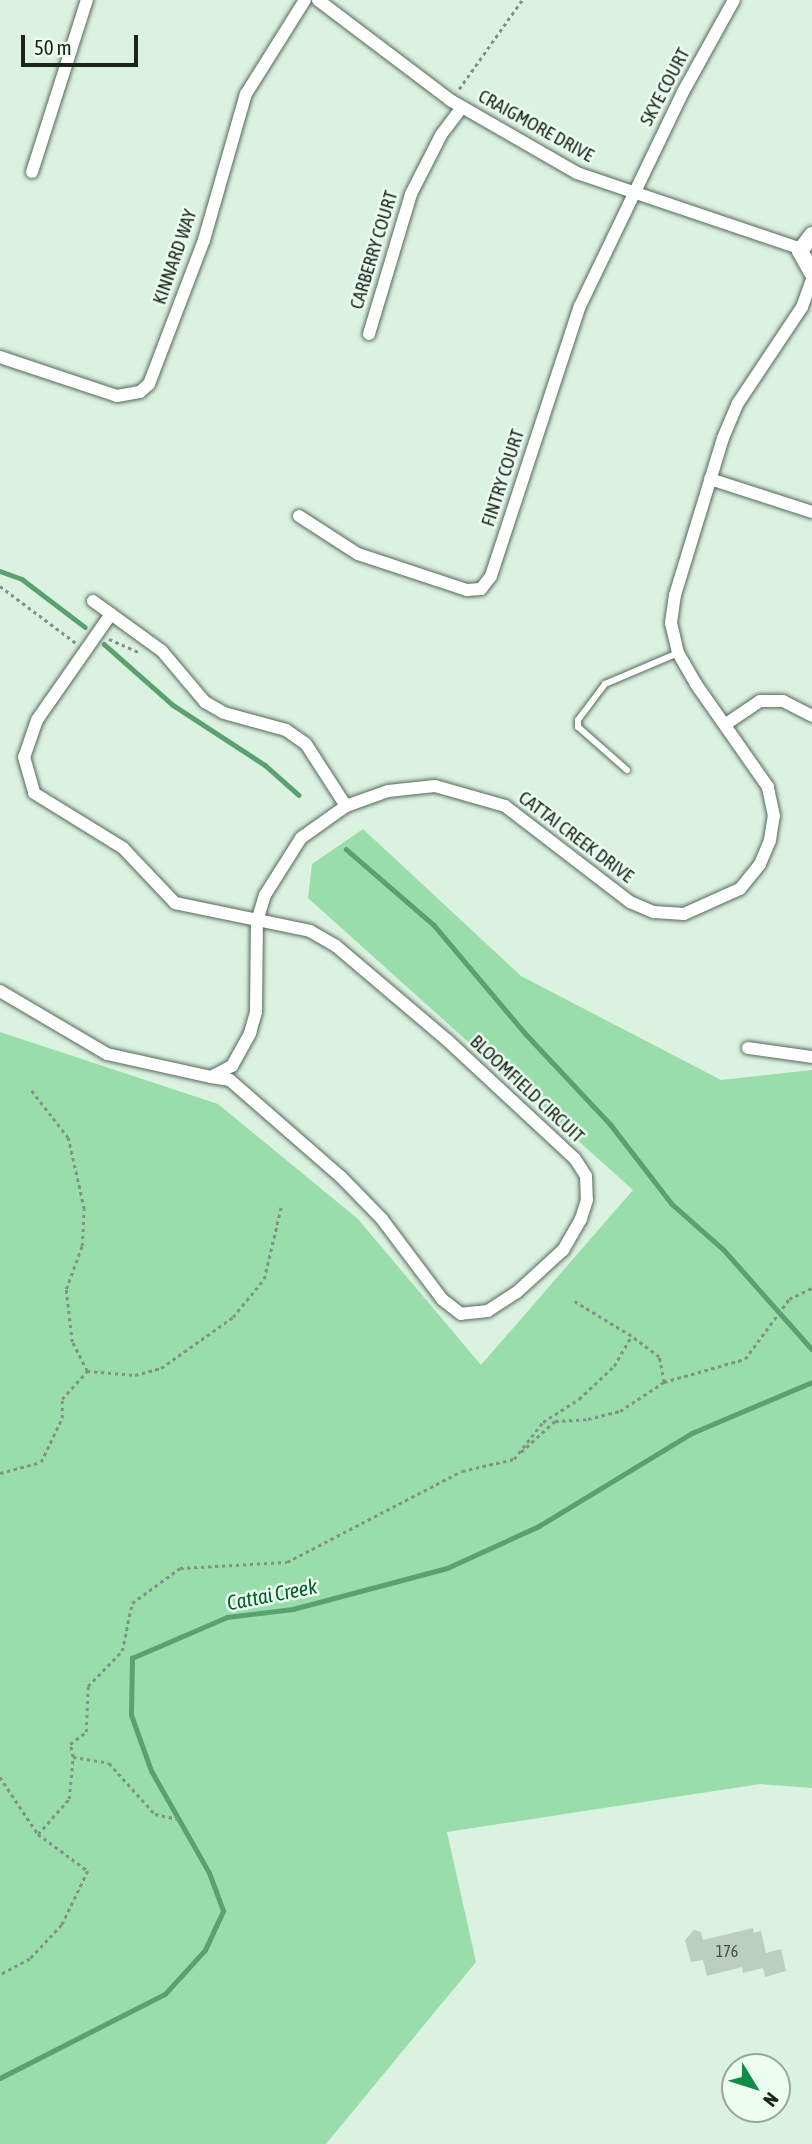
<!DOCTYPE html>
<html>
<head>
<meta charset="utf-8">
<style>
	body { margin:0 }
	#map { position:relative; width:812px; height:2144px; overflow:hidden; background:#dcf2e1; font-family:"Asap Condensed",sans-serif }
	div>[style] { position:absolute }
	[style*='--x'] { left:calc(var(--x)*1px); top:calc(var(--y)*1px); width:calc(var(--w)*1px); rotate:calc(var(--a)*1deg) }
	.green>* { inset:0; background:#98ddaa }
	.stream>* { height:4.5px; margin:-2.25px; padding:0 2.25px; transform-origin:2.25px; border-radius:2.25px; background:#59a26f }
	.building>* { inset:0; background:#bacfbf }
	.path>* { height:2.5px; margin-top:-1.25px; transform-origin:0; background:repeating-linear-gradient(90deg,#839286 0 3.5px,transparent 0 7px) }
	.roads { filter:drop-shadow(0 0 2px #55685a) drop-shadow(0 0 2px #55685a) }
	.service>* { height:6px; margin:-3px; padding:0 3px; transform-origin:3px; border-radius:3px; background:#fff }
	.minor>* { height:12px; margin:-6px; padding:0 6px; transform-origin:6px; border-radius:6px; background:#fff }
	.tertiary>* { height:16px; margin:-8px; padding:0 8px; transform-origin:8px; border-radius:8px; background:#fff }
	span { translate:-50% -50%; white-space:nowrap; text-align:center; line-height:1.15; -webkit-text-stroke:5px #ecfef0; paint-order:stroke }
	.number-label { font-size:16px; color:#444e46 }
	.number-label span { -webkit-text-stroke-width:0 }
	.street-label { font-size:19px; color:#1c231d }
	.water-label { font-size:21px; color:#005b2b; font-style:italic }
	.north { position:absolute; left:721px; top:2053px; width:70px; height:70px; box-sizing:border-box; background:#ecfef0; border:2px solid #99a69c; border-radius:50%; rotate:128deg; font-size:19px; font-weight:700; line-height:28px; text-align:center; color:#1c231d }
	.north::after { content:''; display:block; margin:auto; width:24px; height:32px; background:#0e8c48; clip-path:polygon(50% 0,100% 100%,50% 72%,0 100%) }
	.scale { position:absolute; left:21px; top:35px; width:117px; height:32px; box-sizing:border-box; border:4px solid #1c231d; border-top:0; padding-left:9px; font-size:21px; line-height:24px; white-space:nowrap; color:#1c231d; -webkit-text-stroke:5px #ecfef0; paint-order:stroke }
</style>
</head>
<body>
<div id="map">
	<div class="green">
		<div style="clip-path:polygon(363px 829px,521px 976px,721px 1080px,812px 1070px,812px 1788px,760px 1784px,447px 1832px,476px 1962px,326px 2144px,0 2144px,0 1032px,218px 1104px,358px 1219px,481px 1365px,633px 1190px,308px 898px,312px 864px)"></div>
	</div>
	<div class="stream">
		<div style="--x:0;--y:571;--w:23;--a:20"></div>
		<div style="--x:22;--y:579;--w:79;--a:37.3"></div>
		<div style="--x:104;--y:644;--w:92;--a:41.5"></div>
		<div style="--x:173;--y:705;--w:110;--a:33.1"></div>
		<div style="--x:265;--y:765;--w:45;--a:41.4"></div>
		<div style="--x:346;--y:849;--w:116;--a:40.8"></div>
		<div style="--x:434;--y:925;--w:141;--a:49.9"></div>
		<div style="--x:525;--y:1033;--w:126;--a:46.9"></div>
		<div style="--x:611;--y:1125;--w:100;--a:52.3"></div>
		<div style="--x:672;--y:1204;--w:69;--a:41.5"></div>
		<div style="--x:724;--y:1250;--w:132;--a:48.4"></div>
		<div style="--x:0;--y:2078;--w:185;--a:-27"></div>
		<div style="--x:165;--y:1994;--w:59;--a:-47.7"></div>
		<div style="--x:205;--y:1950;--w:43;--a:-65.2"></div>
		<div style="--x:223;--y:1911;--w:40;--a:-110.2"></div>
		<div style="--x:209;--y:1873;--w:117;--a:-119.6"></div>
		<div style="--x:151;--y:1771;--w:59;--a:-109.7"></div>
		<div style="--x:131;--y:1715;--w:57;--a:-89"></div>
		<div style="--x:132;--y:1658;--w:103;--a:-23.3"></div>
		<div style="--x:227;--y:1617;--w:66;--a:-6.9"></div>
		<div style="--x:293;--y:1609;--w:159;--a:-14.9"></div>
		<div style="--x:447;--y:1568;--w:101;--a:-24.5"></div>
		<div style="--x:539;--y:1526;--w:179;--a:-31.3"></div>
		<div style="--x:692;--y:1433;--w:130;--a:-23"></div>
	</div>
	<div class="building">
		<div style="clip-path:polygon(753px 1928px,754px 1933px,761px 1931px,766px 1953px,781px 1949px,786px 1971px,765px 1977px,763px 1968px,743px 1973px,742px 1967px,707px 1976px,703px 1960px,691px 1962px,685px 1940px,694px 1930px,701px 1932px,703px 1940px)"></div>
	</div>
	<div class="path">
		<div style="--x:459;--y:89;--w:109;--a:-54.7"></div>
		<div style="--x:0;--y:586;--w:95;--a:36.9"></div>
		<div style="--x:109;--y:639;--w:32;--a:24"></div>
		<div style="--x:87;--y:1371;--w:48;--a:4.8"></div>
		<div style="--x:135;--y:1375;--w:27;--a:-15"></div>
		<div style="--x:161;--y:1368;--w:88;--a:-35.3"></div>
		<div style="--x:233;--y:1317;--w:49;--a:-50.8"></div>
		<div style="--x:264;--y:1279;--w:74;--a:-76.7"></div>
		<div style="--x:664;--y:1382;--w:84;--a:-15.9"></div>
		<div style="--x:745;--y:1359;--w:74;--a:-53.7"></div>
		<div style="--x:789;--y:1299;--w:25;--a:-26"></div>
		<div style="--x:521;--y:1452;--w:46;--a:-42.4"></div>
		<div style="--x:555;--y:1421;--w:33;--a:-3"></div>
		<div style="--x:588;--y:1419;--w:33;--a:-14"></div>
		<div style="--x:620;--y:1411;--w:53;--a:-33.4"></div>
		<div style="--x:664;--y:1382;--w:25;--a:-101"></div>
		<div style="--x:659;--y:1357;--w:35;--a:-143"></div>
		<div style="--x:0;--y:1473;--w:42;--a:-15"></div>
		<div style="--x:41;--y:1462;--w:49;--a:-64.5"></div>
		<div style="--x:62;--y:1418;--w:19;--a:-90"></div>
		<div style="--x:62;--y:1399;--w:38;--a:-48"></div>
		<div style="--x:87;--y:1371;--w:33;--a:-117"></div>
		<div style="--x:72;--y:1342;--w:53;--a:-96.5"></div>
		<div style="--x:66;--y:1289;--w:46;--a:-69.6"></div>
		<div style="--x:82;--y:1246;--w:37;--a:-87"></div>
		<div style="--x:84;--y:1209;--w:73;--a:-102.7"></div>
		<div style="--x:68;--y:1138;--w:62;--a:-127.8"></div>
		<div style="--x:73;--y:1757;--w:13;--a:-103"></div>
		<div style="--x:70;--y:1744;--w:20;--a:-37"></div>
		<div style="--x:86;--y:1732;--w:46;--a:-87.5"></div>
		<div style="--x:88;--y:1686;--w:49;--a:-45.8"></div>
		<div style="--x:122;--y:1651;--w:49;--a:-78.2"></div>
		<div style="--x:132;--y:1603;--w:59;--a:-36.1"></div>
		<div style="--x:180;--y:1568;--w:107;--a:-3.2"></div>
		<div style="--x:287;--y:1562;--w:197;--a:-27.5"></div>
		<div style="--x:462;--y:1471;--w:53;--a:-13"></div>
		<div style="--x:514;--y:1459;--w:47;--a:-51.9"></div>
		<div style="--x:543;--y:1422;--w:43;--a:-32.6"></div>
		<div style="--x:579;--y:1399;--w:48;--a:-43.3"></div>
		<div style="--x:614;--y:1366;--w:34;--a:-60"></div>
		<div style="--x:631;--y:1336;--w:66;--a:-148.7"></div>
		<div style="--x:0;--y:1777;--w:69;--a:56.3"></div>
		<div style="--x:38;--y:1834;--w:62;--a:36.5"></div>
		<div style="--x:88;--y:1871;--w:60;--a:115.7"></div>
		<div style="--x:62;--y:1925;--w:47;--a:133.3"></div>
		<div style="--x:30;--y:1959;--w:34;--a:152"></div>
		<div style="--x:38;--y:1834;--w:47;--a:-48.5"></div>
		<div style="--x:69;--y:1799;--w:42;--a:-84.6"></div>
		<div style="--x:73;--y:1757;--w:36;--a:9"></div>
		<div style="--x:109;--y:1763;--w:69;--a:48"></div>
		<div style="--x:155;--y:1814;--w:24;--a:12"></div>
	</div>
	<div class="roads">
		<div class="service">
			<div style="--x:627;--y:770;--w:65;--a:-138.7"></div>
			<div style="--x:578;--y:727;--w:7;--a:-90"></div>
			<div style="--x:578;--y:720;--w:45;--a:-53.1"></div>
			<div style="--x:605;--y:684;--w:79;--a:-23"></div>
		</div>
		<div class="minor">
			<div style="--x:318;--y:0;--w:166;--a:37.1"></div>
			<div style="--x:450;--y:100;--w:146;--a:29.9"></div>
			<div style="--x:577;--y:173;--w:237;--a:18.7"></div>
			<div style="--x:32;--y:172;--w:181;--a:-72.3"></div>
			<div style="--x:369;--y:334;--w:146;--a:-73.3"></div>
			<div style="--x:411;--y:194;--w:66;--a:-63"></div>
			<div style="--x:441;--y:135;--w:35;--a:-53"></div>
			<div style="--x:0;--y:357;--w:123;--a:18.4"></div>
			<div style="--x:117;--y:396;--w:23;--a:-10"></div>
			<div style="--x:140;--y:392;--w:12;--a:-42"></div>
			<div style="--x:149;--y:384;--w:154;--a:-69.1"></div>
			<div style="--x:204;--y:240;--w:152;--a:-74"></div>
			<div style="--x:246;--y:94;--w:111;--a:-57.9"></div>
			<div style="--x:710;--y:479;--w:107;--a:17.9"></div>
			<div style="--x:299;--y:516;--w:70;--a:32.8"></div>
			<div style="--x:358;--y:554;--w:115;--a:18.3"></div>
			<div style="--x:467;--y:590;--w:14;--a:-4"></div>
			<div style="--x:481;--y:589;--w:16;--a:-52"></div>
			<div style="--x:491;--y:576;--w:284;--a:-71.8"></div>
			<div style="--x:580;--y:306;--w:237;--a:-64.3"></div>
			<div style="--x:683;--y:92;--w:105;--a:-61"></div>
			<div style="--x:93;--y:601;--w:85;--a:35.9"></div>
			<div style="--x:162;--y:651;--w:67;--a:49.9"></div>
			<div style="--x:205;--y:702;--w:22;--a:30"></div>
			<div style="--x:224;--y:713;--w:64;--a:15.3"></div>
			<div style="--x:286;--y:730;--w:24;--a:35"></div>
			<div style="--x:306;--y:744;--w:74;--a:57.2"></div>
			<div style="--x:111;--y:614;--w:129;--a:124.9"></div>
			<div style="--x:37;--y:720;--w:39;--a:109"></div>
			<div style="--x:24;--y:757;--w:37;--a:74"></div>
			<div style="--x:34;--y:793;--w:105;--a:31.7"></div>
			<div style="--x:123;--y:848;--w:76;--a:46.6"></div>
			<div style="--x:175;--y:903;--w:138;--a:11.7"></div>
			<div style="--x:310;--y:931;--w:30;--a:30"></div>
			<div style="--x:336;--y:946;--w:145;--a:40.3"></div>
			<div style="--x:447;--y:1040;--w:175;--a:42.9"></div>
			<div style="--x:575;--y:1159;--w:20;--a:57"></div>
			<div style="--x:586;--y:1176;--w:24;--a:88"></div>
			<div style="--x:587;--y:1200;--w:20;--a:108"></div>
			<div style="--x:581;--y:1219;--w:36;--a:120"></div>
			<div style="--x:563;--y:1250;--w:62;--a:137.6"></div>
			<div style="--x:517;--y:1292;--w:35;--a:147"></div>
			<div style="--x:488;--y:1311;--w:27;--a:174"></div>
			<div style="--x:461;--y:1314;--w:24;--a:-142"></div>
			<div style="--x:442;--y:1299;--w:100;--a:-126.9"></div>
			<div style="--x:382;--y:1219;--w:59;--a:-134.3"></div>
			<div style="--x:341;--y:1177;--w:147;--a:-138.9"></div>
			<div style="--x:230;--y:1080;--w:19;--a:-171"></div>
			<div style="--x:726;--y:724;--w:41;--a:-34.1"></div>
			<div style="--x:760;--y:701;--w:23;--a:0"></div>
			<div style="--x:783;--y:701;--w:33;--a:27"></div>
			<div style="--x:0;--y:991;--w:124;--a:30.5"></div>
			<div style="--x:107;--y:1054;--w:107;--a:12.5"></div>
			<div style="--x:211;--y:1077;--w:24;--a:-28"></div>
			<div style="--x:232;--y:1066;--w:38;--a:-61"></div>
			<div style="--x:250;--y:1033;--w:22;--a:-74"></div>
			<div style="--x:256;--y:1012;--w:91;--a:-89.4"></div>
			<div style="--x:257;--y:921;--w:27;--a:-73"></div>
			<div style="--x:265;--y:895;--w:67;--a:-57.7"></div>
			<div style="--x:301;--y:838;--w:55;--a:-35.4"></div>
			<div style="--x:346;--y:806;--w:45;--a:-19.7"></div>
			<div style="--x:388;--y:791;--w:47;--a:-6.1"></div>
			<div style="--x:435;--y:786;--w:73;--a:15.9"></div>
			<div style="--x:505;--y:806;--w:158;--a:37.5"></div>
			<div style="--x:630;--y:902;--w:26;--a:23"></div>
			<div style="--x:654;--y:912;--w:30;--a:4"></div>
			<div style="--x:684;--y:914;--w:61;--a:-24.1"></div>
			<div style="--x:740;--y:889;--w:32;--a:-51"></div>
			<div style="--x:760;--y:864;--w:26;--a:-67"></div>
			<div style="--x:770;--y:840;--w:24;--a:-81"></div>
			<div style="--x:774;--y:816;--w:30;--a:-102"></div>
			<div style="--x:768;--y:787;--w:126;--a:-125"></div>
			<div style="--x:696;--y:684;--w:36;--a:-120"></div>
			<div style="--x:678;--y:653;--w:31;--a:-103"></div>
			<div style="--x:671;--y:623;--w:28;--a:-82"></div>
			<div style="--x:675;--y:595;--w:164;--a:-73"></div>
			<div style="--x:723;--y:438;--w:38;--a:-67"></div>
			<div style="--x:738;--y:403;--w:115;--a:-56.3"></div>
			<div style="--x:802;--y:307;--w:29;--a:-70"></div>
			<div style="--x:748;--y:1048;--w:65;--a:8"></div>
		</div>
		<div class="tertiary">
			<div style="--x:812;--y:235;--w:20;--a:127"></div>
			<div style="--x:800;--y:251;--w:25;--a:61"></div>
		</div>
	</div>
	<div class="number-label">
		<span style="left:727px;top:1951px">176</span>
	</div>
	<div class="street-label">
		<span style="left:665px;top:87px;rotate:-62deg">SKYE COURT</span>
		<span style="left:536px;top:126px;rotate:29deg">CRAIGMORE DRIVE</span>
		<span style="left:374px;top:250px;rotate:-73deg">CARBERRY COURT</span>
		<span style="left:175px;top:257px;rotate:-71deg">KINNARD WAY</span>
		<span style="left:503px;top:478px;rotate:-72deg">FINTRY COURT</span>
		<span style="left:576px;top:837px;rotate:37deg">CATTAI CREEK DRIVE</span>
		<span style="left:527px;top:1089px;rotate:43deg">BLOOMFIELD CIRCUIT</span>
	</div>
	<div class="water-label">
		<span style="left:272px;top:1594px;rotate:-11deg">Cattai Creek</span>
	</div>
	<div class="north">N</div>
	<div class="scale">50 m</div>
</div>
</body>
</html>
